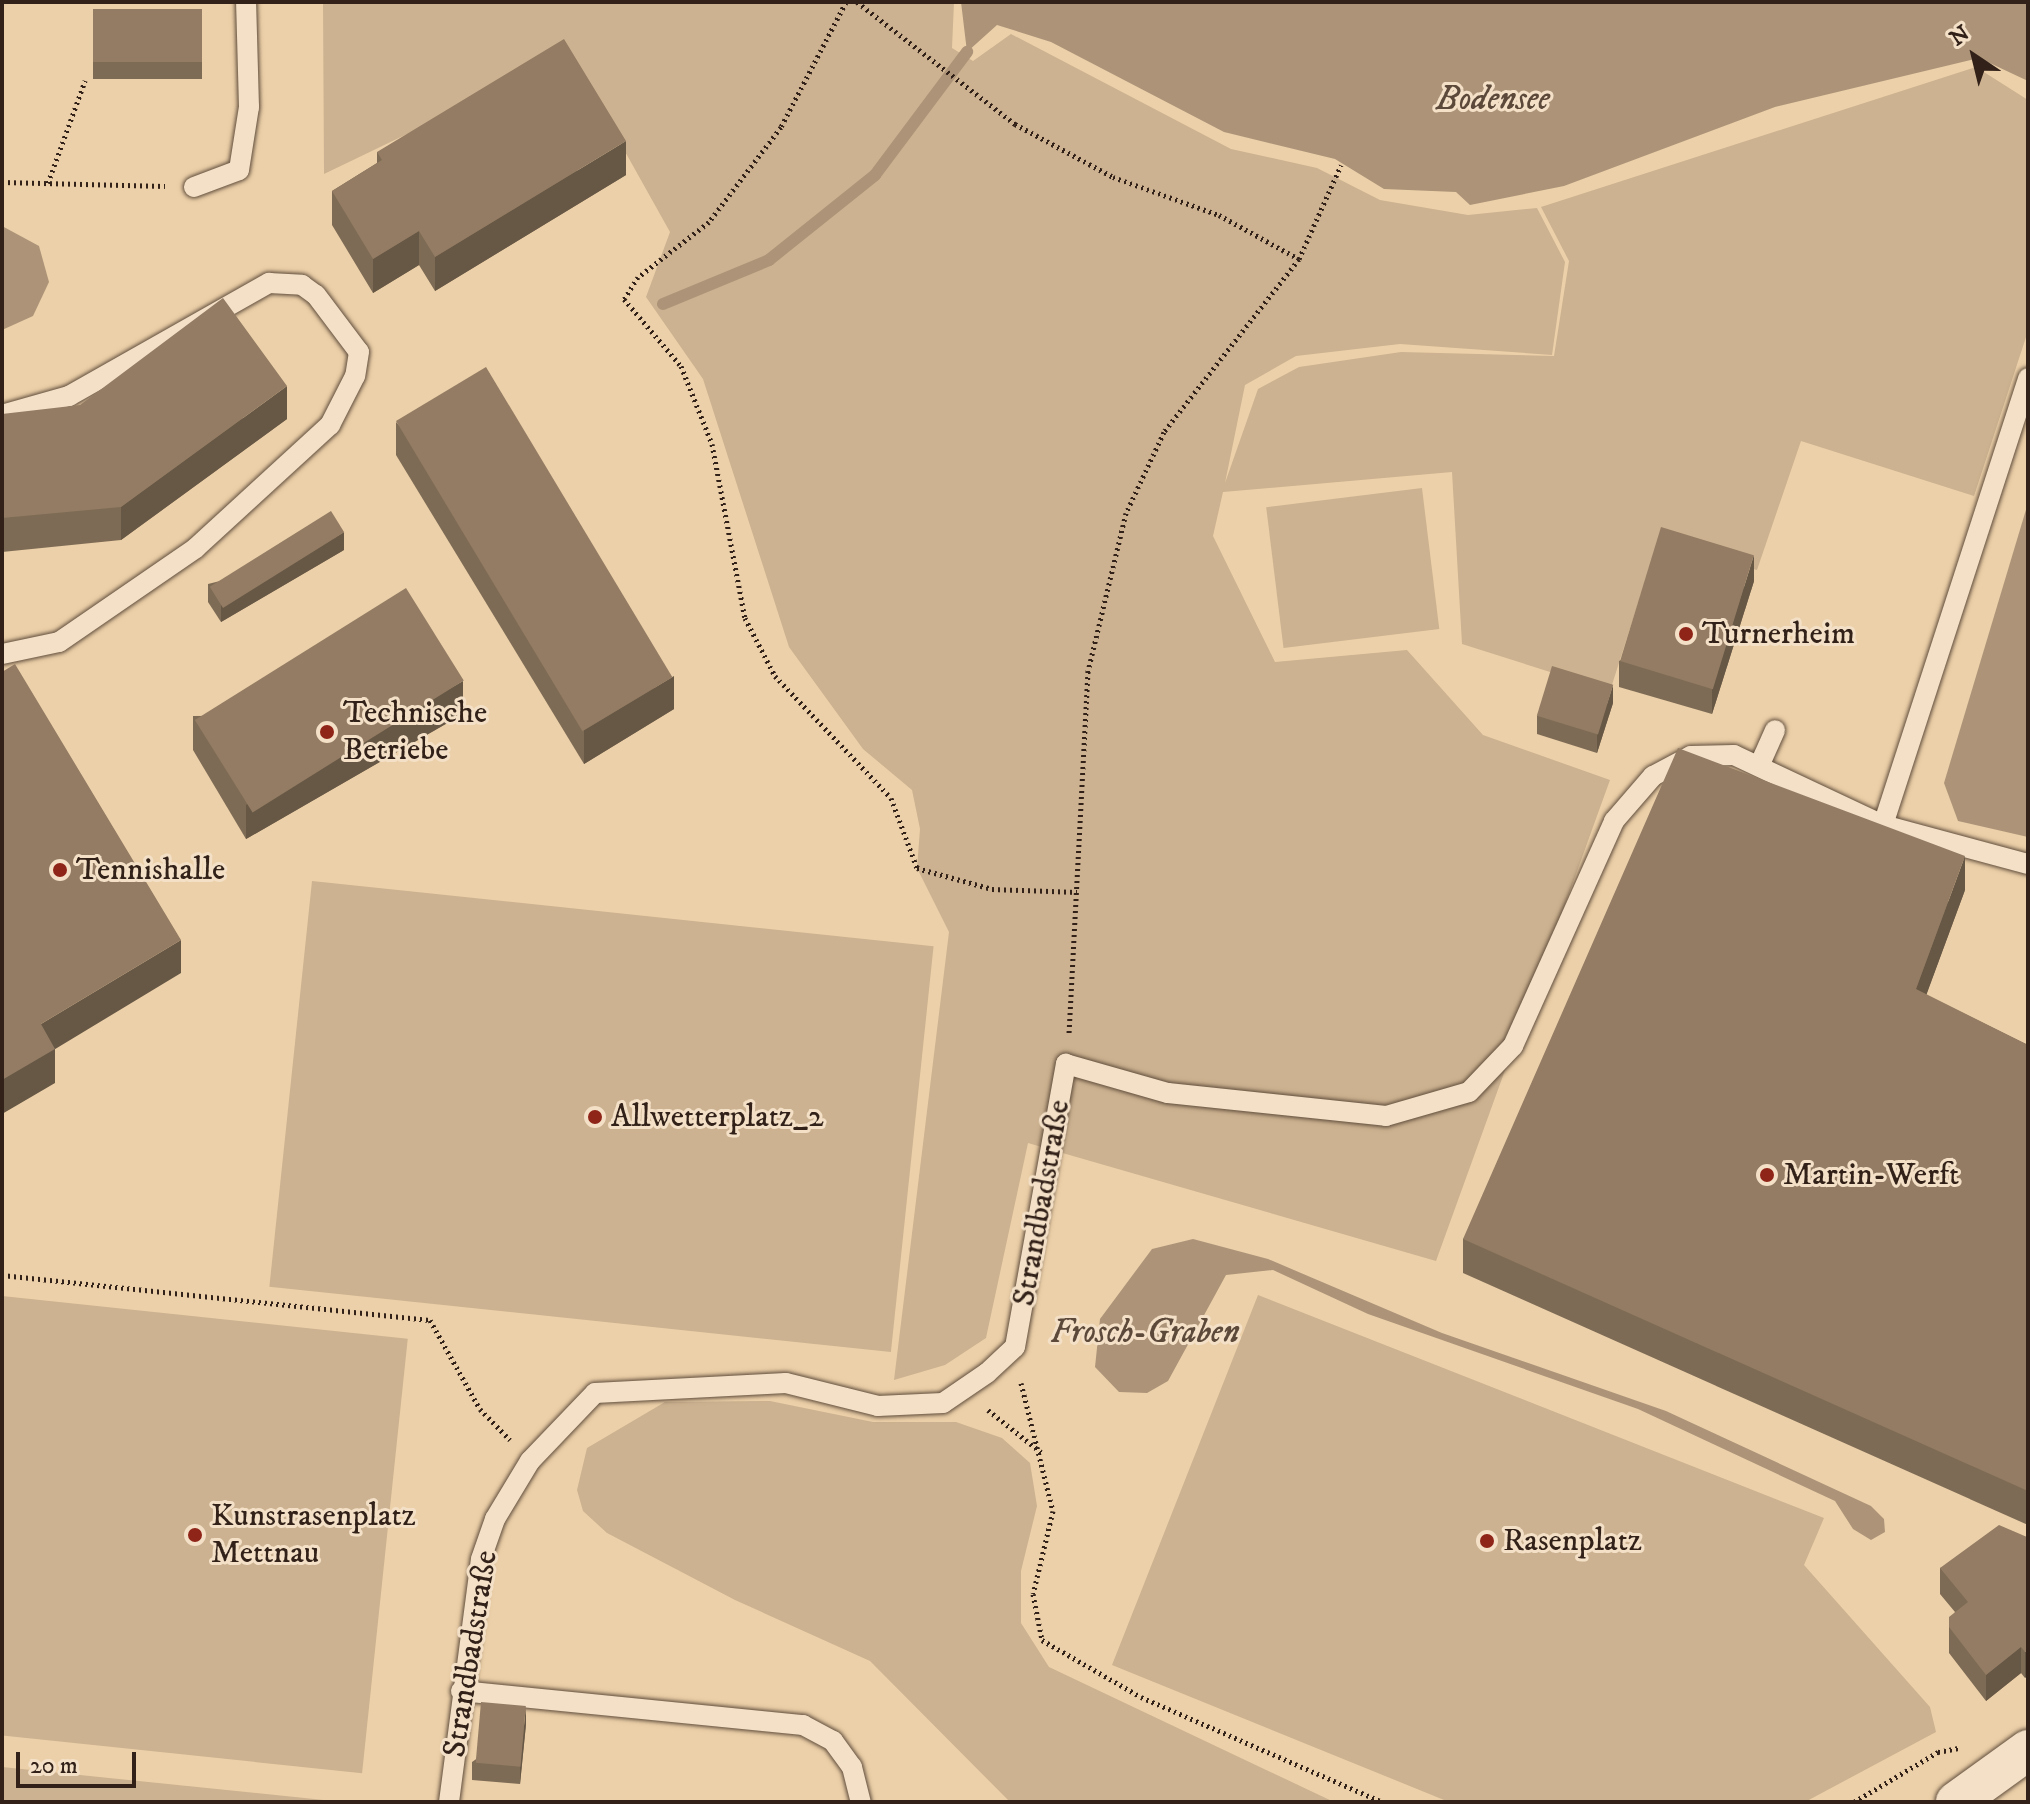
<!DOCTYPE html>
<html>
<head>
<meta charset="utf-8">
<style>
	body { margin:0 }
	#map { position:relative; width:2030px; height:1804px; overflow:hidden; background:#ecd0a9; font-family:"IM FELL DW Pica",serif }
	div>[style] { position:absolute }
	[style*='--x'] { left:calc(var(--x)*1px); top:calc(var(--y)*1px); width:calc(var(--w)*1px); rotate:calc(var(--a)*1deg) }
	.green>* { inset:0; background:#ccb290; transform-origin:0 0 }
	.water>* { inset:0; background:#ad9478 }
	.stream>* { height:12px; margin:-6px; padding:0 6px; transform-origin:6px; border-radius:6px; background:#ad9478 }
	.path>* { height:5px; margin-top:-2.5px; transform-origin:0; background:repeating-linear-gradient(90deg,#322118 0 2px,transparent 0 6px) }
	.roads { filter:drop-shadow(0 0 2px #604d3c) drop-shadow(0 0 2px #604d3c) }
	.lane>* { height:20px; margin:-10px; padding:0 10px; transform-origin:10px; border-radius:10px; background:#f3e0c7 }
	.street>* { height:40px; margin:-20px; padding:0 20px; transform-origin:20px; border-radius:20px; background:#f3e0c7 }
	.wall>* { inset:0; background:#7e6b55; transform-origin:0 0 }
	.shaded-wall>* { inset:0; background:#675745 }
	.building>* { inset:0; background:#937c63; transform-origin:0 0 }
	.dots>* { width:22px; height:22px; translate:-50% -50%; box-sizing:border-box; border:4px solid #f3e0c7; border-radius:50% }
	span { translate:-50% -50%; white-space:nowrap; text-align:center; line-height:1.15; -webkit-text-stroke:6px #f3e0c7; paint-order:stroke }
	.poi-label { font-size:32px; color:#322118 }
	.left { translate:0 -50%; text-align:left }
	.street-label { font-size:32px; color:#322118 }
	.water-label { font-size:34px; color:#5d493a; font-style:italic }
	.frame { position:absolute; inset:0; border:4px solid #322118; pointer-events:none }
	.north { position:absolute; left:1934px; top:16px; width:80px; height:80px; -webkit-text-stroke:6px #f3e0c7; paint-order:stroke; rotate:325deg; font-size:22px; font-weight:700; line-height:32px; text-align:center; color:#322118 }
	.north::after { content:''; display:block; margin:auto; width:28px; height:36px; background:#322118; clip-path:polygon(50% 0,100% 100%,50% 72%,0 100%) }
	.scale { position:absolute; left:16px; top:1752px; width:120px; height:36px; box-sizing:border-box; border:4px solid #322118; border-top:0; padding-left:10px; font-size:24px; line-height:28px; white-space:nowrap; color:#322118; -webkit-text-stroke:6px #f3e0c7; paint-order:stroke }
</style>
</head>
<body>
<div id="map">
	<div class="green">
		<div style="clip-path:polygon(323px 2px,954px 2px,952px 48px,973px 61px,1011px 34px,1231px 149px,1317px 168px,1380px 200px,1468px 215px,1537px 208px,1565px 262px,1552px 355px,1400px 344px,1296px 356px,1245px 385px,1225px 483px,1258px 389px,1299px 367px,1401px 352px,1554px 356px,1569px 261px,1541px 207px,1976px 67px,2028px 100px,2028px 331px,1974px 496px,1801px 441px,1757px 570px,1657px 544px,1610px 691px,1462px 644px,1452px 472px,1223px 492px,1213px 536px,1275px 662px,1407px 650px,1483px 735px,1610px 780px,1436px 1261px,1028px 1143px,986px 1338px,945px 1365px,894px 1380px,949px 932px,917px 868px,920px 829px,912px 790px,863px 749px,789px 647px,703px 379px,646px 297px,670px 232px,571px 55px,324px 174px)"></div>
		<div style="left:1422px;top:488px;width:142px;height:157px;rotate:83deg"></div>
		<div style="left:312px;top:881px;width:625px;height:408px;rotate:6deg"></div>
		<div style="clip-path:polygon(1258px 1295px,1824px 1518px,1804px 1565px,1930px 1707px,1936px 1732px,1805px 1802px,1449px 1802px,1112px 1665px)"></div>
		<div style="left:2px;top:1296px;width:408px;height:437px;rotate:6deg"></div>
		<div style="clip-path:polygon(770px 1401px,873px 1422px,956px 1422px,1002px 1438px,1030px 1463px,1037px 1506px,1021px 1571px,1021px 1623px,1049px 1667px,1334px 1802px,1010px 1802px,870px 1661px,735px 1600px,607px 1533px,583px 1511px,577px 1490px,587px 1448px,665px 1402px)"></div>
		<div style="clip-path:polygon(2px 1767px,343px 1802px,2px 1802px)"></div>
	</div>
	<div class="water">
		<div style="clip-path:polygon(961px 2px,2028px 2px,2028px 81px,1979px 58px,1775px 107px,1564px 186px,1470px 205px,1456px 192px,1384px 189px,1335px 159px,1224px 132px,1051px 42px,997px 25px,967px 52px)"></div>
		<div style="clip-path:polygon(2px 226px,39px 246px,49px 282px,33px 316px,2px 330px)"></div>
		<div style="clip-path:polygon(2028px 503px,2028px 837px,1958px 821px,1944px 783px)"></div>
		<div style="clip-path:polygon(1193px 1239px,1268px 1259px,1442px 1333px,1666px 1411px,1871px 1506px,1884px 1519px,1885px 1532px,1871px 1540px,1853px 1529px,1835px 1501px,1638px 1409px,1368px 1314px,1273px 1270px,1226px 1275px,1168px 1381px,1147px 1393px,1119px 1392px,1095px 1367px,1100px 1319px,1152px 1249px)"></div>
	</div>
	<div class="stream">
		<div style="--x:663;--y:304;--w:115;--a:-22.5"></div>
		<div style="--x:769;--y:260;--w:136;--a:-38.7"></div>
		<div style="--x:875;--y:175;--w:154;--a:-53.2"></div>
	</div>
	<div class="path">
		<div style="--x:846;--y:2;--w:141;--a:117.5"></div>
		<div style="--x:781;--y:127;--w:119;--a:127.2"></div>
		<div style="--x:709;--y:222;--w:90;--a:142.2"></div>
		<div style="--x:638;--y:277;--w:26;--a:122"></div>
		<div style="--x:624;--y:299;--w:88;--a:49.6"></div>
		<div style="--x:681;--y:366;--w:84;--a:68.3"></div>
		<div style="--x:712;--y:444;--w:177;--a:79.3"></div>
		<div style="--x:745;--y:618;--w:65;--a:62.7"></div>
		<div style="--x:775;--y:676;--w:168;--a:46.4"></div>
		<div style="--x:891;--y:798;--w:75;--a:69.6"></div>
		<div style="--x:917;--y:868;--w:78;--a:15.6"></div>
		<div style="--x:992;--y:889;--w:85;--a:2"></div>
		<div style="--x:857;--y:2;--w:200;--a:37.7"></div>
		<div style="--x:1015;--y:124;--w:111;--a:28.4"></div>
		<div style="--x:1113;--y:177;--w:113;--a:19.7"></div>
		<div style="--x:1219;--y:215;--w:91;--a:28.8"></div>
		<div style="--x:1299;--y:259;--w:219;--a:128"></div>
		<div style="--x:1164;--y:432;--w:89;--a:115.1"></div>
		<div style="--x:1126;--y:513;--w:163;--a:103.5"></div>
		<div style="--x:1088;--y:671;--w:364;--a:93"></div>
		<div style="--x:2;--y:182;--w:163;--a:1.4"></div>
		<div style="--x:48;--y:183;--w:109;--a:-70.1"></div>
		<div style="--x:1299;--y:259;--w:103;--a:-65.9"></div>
		<div style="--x:2;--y:1275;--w:430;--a:6"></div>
		<div style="--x:430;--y:1320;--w:102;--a:60.7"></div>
		<div style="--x:480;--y:1409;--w:43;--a:45.9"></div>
		<div style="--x:1021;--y:1383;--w:132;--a:76"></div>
		<div style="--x:1053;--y:1511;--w:85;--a:103.5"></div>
		<div style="--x:1033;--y:1594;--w:47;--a:78.9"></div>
		<div style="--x:1042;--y:1640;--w:114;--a:29.9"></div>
		<div style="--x:1141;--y:1697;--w:263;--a:23.5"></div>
		<div style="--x:988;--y:1410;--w:69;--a:38.5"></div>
		<div style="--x:1854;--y:1802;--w:98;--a:-30.8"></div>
		<div style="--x:1938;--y:1752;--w:21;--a:-11"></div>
	</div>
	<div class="roads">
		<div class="lane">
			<div style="--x:194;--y:187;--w:48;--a:-20.7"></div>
			<div style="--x:239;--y:170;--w:64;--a:-81"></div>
			<div style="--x:249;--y:107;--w:105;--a:-91.6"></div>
			<div style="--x:2;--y:415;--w:70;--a:-15.8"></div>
			<div style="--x:69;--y:396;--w:230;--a:-29.5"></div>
			<div style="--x:269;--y:283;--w:33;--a:3"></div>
			<div style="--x:302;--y:285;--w:17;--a:36"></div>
			<div style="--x:316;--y:295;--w:71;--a:53"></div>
			<div style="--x:359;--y:352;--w:24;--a:99"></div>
			<div style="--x:355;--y:376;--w:55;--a:117"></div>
			<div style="--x:330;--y:425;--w:182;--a:137.5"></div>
			<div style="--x:196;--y:548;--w:166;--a:145.5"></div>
			<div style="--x:59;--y:642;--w:58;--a:168.1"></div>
			<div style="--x:1760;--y:764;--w:37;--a:-66"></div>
			<div style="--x:1883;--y:825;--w:470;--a:-72"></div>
			<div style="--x:461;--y:1691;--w:344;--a:5.7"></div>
			<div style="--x:803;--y:1725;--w:34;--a:28"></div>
			<div style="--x:833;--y:1741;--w:32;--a:54"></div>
			<div style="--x:852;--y:1767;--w:36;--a:76"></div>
			<div style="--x:449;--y:1802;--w:245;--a:-82.5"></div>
			<div style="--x:481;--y:1559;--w:42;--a:-70.7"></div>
			<div style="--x:495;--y:1519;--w:68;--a:-58.9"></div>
			<div style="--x:530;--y:1461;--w:94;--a:-46.3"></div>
			<div style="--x:595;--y:1393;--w:191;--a:-3"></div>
			<div style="--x:786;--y:1383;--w:95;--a:14"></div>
			<div style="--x:878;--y:1406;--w:65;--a:-2.6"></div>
			<div style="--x:943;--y:1403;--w:53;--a:-34.3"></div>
			<div style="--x:987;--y:1373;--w:38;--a:-43"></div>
			<div style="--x:1015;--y:1347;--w:288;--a:-79.8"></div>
			<div style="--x:1066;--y:1064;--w:106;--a:15.9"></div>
			<div style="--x:1168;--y:1093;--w:219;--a:6"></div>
			<div style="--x:1386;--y:1116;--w:86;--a:-16.1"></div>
			<div style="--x:1469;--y:1092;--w:64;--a:-46.3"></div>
			<div style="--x:1513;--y:1046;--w:247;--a:-65.8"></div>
			<div style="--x:1614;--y:821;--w:60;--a:-49.1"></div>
			<div style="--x:1653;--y:776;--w:43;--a:-27.8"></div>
			<div style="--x:1691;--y:756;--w:43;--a:-1.3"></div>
			<div style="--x:1734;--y:755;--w:165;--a:25.2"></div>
			<div style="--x:1883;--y:825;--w:150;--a:15.1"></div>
		</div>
		<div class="street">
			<div style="--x:1956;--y:1802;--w:89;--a:-35.8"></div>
		</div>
	</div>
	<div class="wall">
		<div style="left:93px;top:9px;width:109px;height:70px"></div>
		<div style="clip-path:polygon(377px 152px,626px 175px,435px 291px,419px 265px,373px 293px,332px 225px,332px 191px,377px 163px)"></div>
		<div style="clip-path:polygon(2px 414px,287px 419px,121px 540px,2px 552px)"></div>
		<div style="clip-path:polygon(396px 422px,674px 709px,584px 764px,396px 455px)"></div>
		<div style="clip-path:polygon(344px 550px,221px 622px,208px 602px,208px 584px)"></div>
		<div style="clip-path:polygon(1754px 581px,1712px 714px,1619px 687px,1619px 661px)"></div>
		<div style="clip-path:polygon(1613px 703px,1597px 753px,1537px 734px,1537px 716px)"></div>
		<div style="clip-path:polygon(463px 714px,246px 839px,193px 750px,193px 716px)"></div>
		<div style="clip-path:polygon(1965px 890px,1926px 995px,2028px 1045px,2028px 1525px,1463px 1273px,1463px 1239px)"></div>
		<div style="clip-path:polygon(2027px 1537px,2025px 1678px,2021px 1673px,1986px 1701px,1949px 1653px,1949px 1627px,1955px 1612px,1940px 1594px,1940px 1568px)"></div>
		<div style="clip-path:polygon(526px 1724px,520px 1784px,472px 1780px,472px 1762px)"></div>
	</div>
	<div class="shaded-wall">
		<div style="clip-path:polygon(626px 141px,626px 175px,435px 291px,435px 257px)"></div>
		<div style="clip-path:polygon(419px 231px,419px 265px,373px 293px,373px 259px)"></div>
		<div style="clip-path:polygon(287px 386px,287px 419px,121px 540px,121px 507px)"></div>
		<div style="clip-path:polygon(344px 532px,344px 550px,221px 622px,221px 605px)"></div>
		<div style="clip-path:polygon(1754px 555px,1754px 581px,1712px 714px,1712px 689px)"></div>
		<div style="clip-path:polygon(674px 676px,674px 709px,584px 764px,584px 730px)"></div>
		<div style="clip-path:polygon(463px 681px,463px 714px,246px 839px,246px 805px)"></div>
		<div style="clip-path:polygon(1613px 685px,1613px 703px,1597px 753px,1597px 735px)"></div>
		<div style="clip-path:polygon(1965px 856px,1965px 890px,1916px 1023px,1916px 989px)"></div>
		<div style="clip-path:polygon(181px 940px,181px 973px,42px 1057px,55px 1049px,55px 1083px,2px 1114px,2px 1080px,41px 1024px)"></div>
		<div style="clip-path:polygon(2021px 1647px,2021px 1673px,1986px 1701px,1986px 1675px)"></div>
		<div style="clip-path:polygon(2028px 1650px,2028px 1676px,2025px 1678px,2025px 1652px)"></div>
		<div style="clip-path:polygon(526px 1706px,526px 1724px,520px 1784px,520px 1766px)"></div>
	</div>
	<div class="building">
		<div style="left:93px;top:9px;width:109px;height:53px"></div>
		<div style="clip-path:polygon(564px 39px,626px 141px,435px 257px,419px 231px,373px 259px,332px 191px,382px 160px,377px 152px)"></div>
		<div style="clip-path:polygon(223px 298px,287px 386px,121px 507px,2px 518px,2px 414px,80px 405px)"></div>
		<div style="left:486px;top:367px;width:362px;height:105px;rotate:59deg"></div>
		<div style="left:331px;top:511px;width:25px;height:143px;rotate:58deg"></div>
		<div style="left:1661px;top:527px;width:97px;height:140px;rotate:17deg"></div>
		<div style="left:406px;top:588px;width:109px;height:249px;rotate:58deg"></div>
		<div style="clip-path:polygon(15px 664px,181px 940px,41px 1024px,55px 1049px,2px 1080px,2px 672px)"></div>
		<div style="left:1552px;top:666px;width:64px;height:52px;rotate:17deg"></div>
		<div style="clip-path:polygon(1678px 748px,1965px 856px,1916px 989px,2028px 1045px,2028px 1491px,1463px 1239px)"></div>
		<div style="clip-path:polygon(1999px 1525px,2027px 1537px,2028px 1539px,2028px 1650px,2025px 1652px,2021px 1647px,1986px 1675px,1949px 1627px,1949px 1617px,1968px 1602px,1940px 1568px)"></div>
		<div style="left:481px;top:1702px;width:45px;height:61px;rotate:5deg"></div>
	</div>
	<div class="dots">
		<div style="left:1686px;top:634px;background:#8f2418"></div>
		<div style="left:327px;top:732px;background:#8f2418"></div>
		<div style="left:60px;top:870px;background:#8f2418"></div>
		<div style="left:595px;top:1117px;background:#8f2418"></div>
		<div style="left:1767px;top:1175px;background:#8f2418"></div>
		<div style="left:195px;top:1535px;background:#8f2418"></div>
		<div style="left:1487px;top:1541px;background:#8f2418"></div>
	</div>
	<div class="poi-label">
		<span class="left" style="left:1702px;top:634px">Turnerheim</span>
		<span class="left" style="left:343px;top:732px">Technische<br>Betriebe</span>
		<span class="left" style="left:76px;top:870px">Tennishalle</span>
		<span class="left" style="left:611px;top:1117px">Allwetterplatz_2</span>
		<span class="left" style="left:1783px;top:1175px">Martin-Werft</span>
		<span class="left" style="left:211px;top:1535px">Kunstrasenplatz<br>Mettnau</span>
		<span class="left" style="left:1503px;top:1541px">Rasenplatz</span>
	</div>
	<div class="street-label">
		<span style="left:1042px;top:1203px;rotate:-80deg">Strandbadstraße</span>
		<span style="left:471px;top:1654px;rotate:-81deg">Strandbadstraße</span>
	</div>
	<div class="water-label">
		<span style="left:1493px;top:100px">Bodensee</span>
		<span style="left:1145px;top:1333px">Frosch-Graben</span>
	</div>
	<div class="frame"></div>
	<div class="north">N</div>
	<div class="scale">20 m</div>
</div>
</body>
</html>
